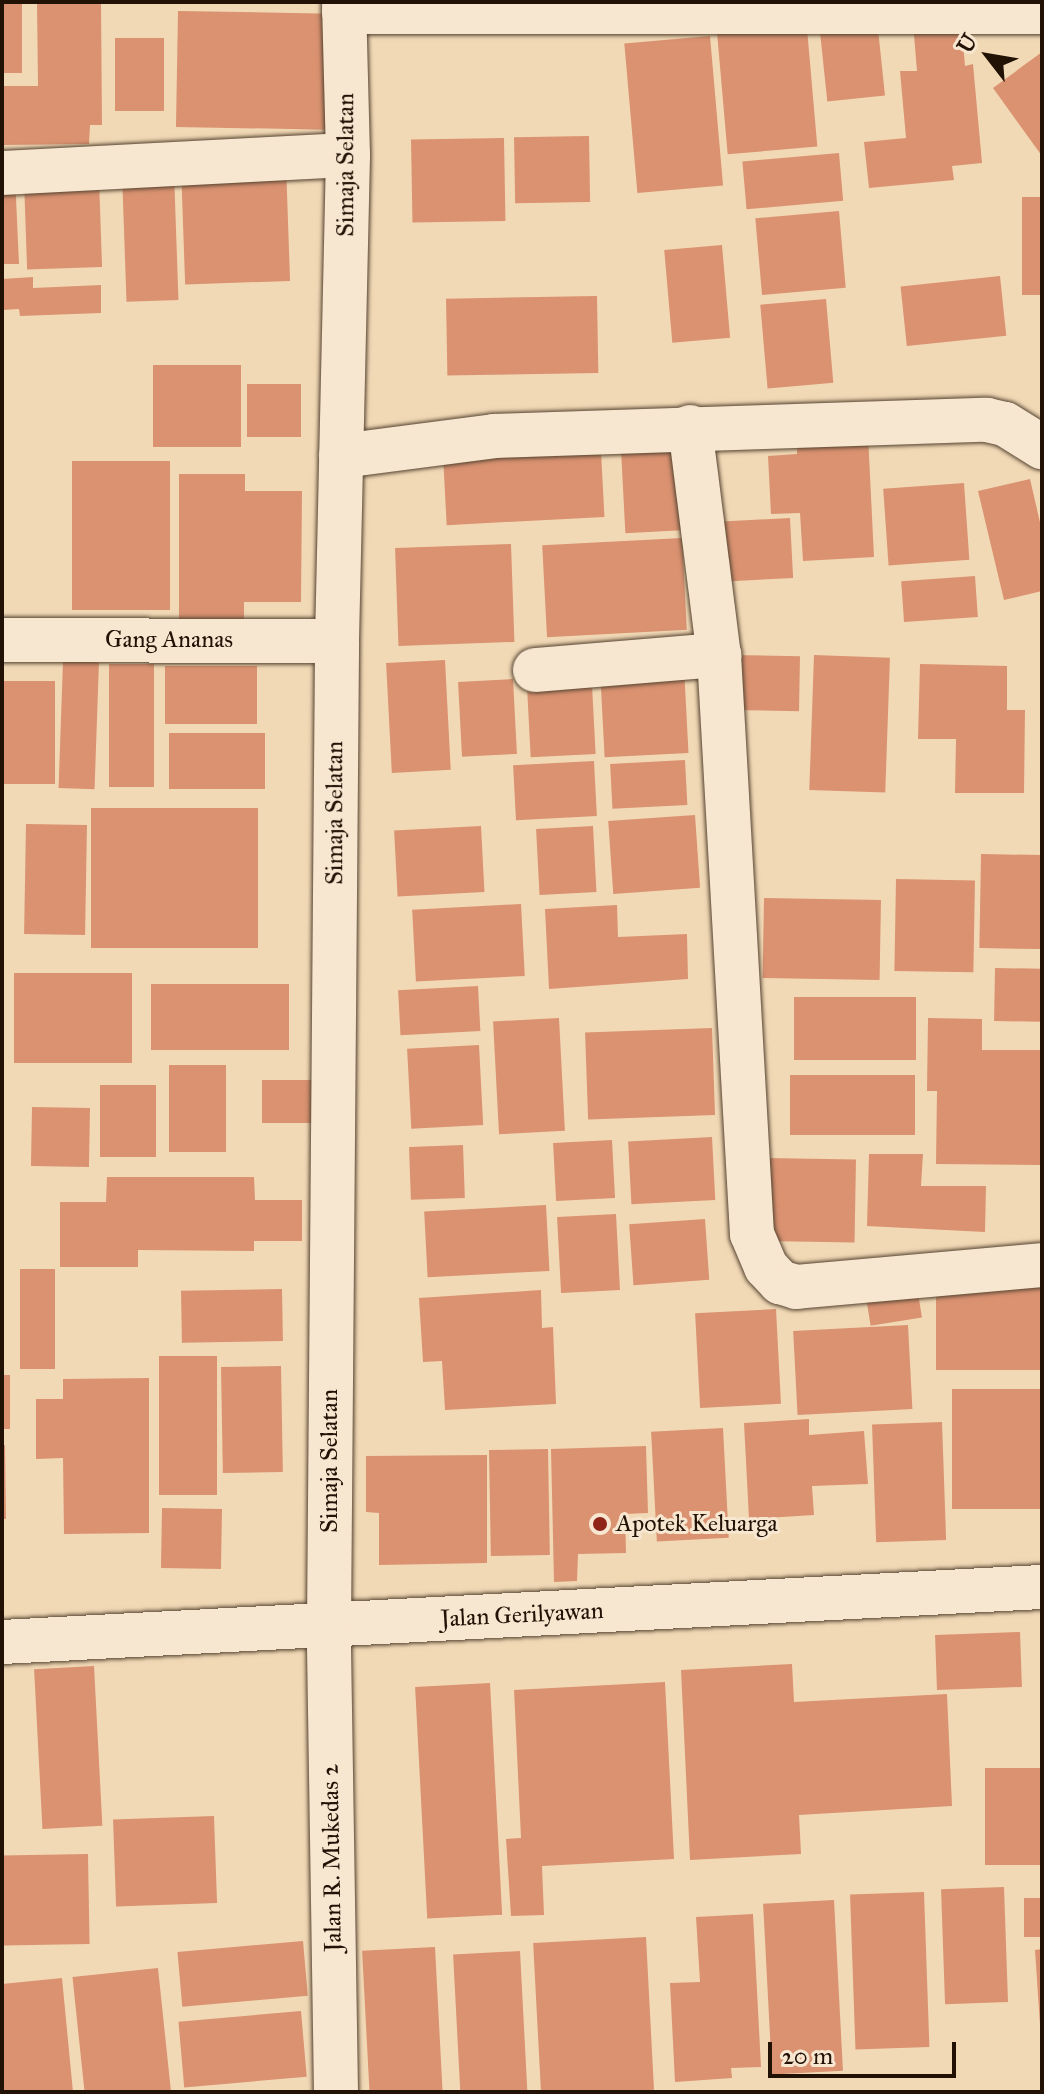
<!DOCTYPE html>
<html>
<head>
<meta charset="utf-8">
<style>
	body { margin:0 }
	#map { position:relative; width:1044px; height:2094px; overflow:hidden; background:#f2d9b6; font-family:"IM FELL Great Primer",serif }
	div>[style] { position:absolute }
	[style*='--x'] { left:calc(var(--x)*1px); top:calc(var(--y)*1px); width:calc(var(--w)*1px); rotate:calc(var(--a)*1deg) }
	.building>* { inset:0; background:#da9271; transform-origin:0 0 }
	.roads { filter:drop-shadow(0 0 2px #554431) drop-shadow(0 0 2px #554431) }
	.street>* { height:44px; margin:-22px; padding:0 22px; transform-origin:22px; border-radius:22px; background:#f7e6d0 }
	.dots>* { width:22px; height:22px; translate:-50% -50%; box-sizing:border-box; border:4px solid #f7e6d0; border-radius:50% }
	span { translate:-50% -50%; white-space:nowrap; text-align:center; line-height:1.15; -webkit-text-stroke:6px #f7e6d0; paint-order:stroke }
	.street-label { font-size:24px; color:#211205 }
	.poi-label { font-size:24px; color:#211205 }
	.left { translate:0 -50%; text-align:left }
	.frame { position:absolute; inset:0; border:4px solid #211205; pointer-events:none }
	.north { position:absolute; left:948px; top:16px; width:80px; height:80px; -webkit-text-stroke:6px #f7e6d0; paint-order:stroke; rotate:301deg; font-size:22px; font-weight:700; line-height:32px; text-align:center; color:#211205 }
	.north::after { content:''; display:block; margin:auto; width:28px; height:36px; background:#211205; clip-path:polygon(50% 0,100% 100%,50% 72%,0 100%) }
	.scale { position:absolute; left:768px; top:2042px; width:188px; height:36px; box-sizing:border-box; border:4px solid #211205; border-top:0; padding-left:10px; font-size:24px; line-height:28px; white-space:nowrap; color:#211205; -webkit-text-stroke:6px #f7e6d0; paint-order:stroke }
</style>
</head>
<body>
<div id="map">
	<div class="building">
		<div style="left:2px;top:2px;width:20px;height:71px"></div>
		<div style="clip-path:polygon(37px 2px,101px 2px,102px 125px,90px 125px,89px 144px,2px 145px,2px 86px,38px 86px)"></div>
		<div style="left:876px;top:10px;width:86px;height:58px;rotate:84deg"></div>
		<div style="left:178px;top:11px;width:153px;height:116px;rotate:1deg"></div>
		<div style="left:806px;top:17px;width:130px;height:90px;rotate:85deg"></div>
		<div style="clip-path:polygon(961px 18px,965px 66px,973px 64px,982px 163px,952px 166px,954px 180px,869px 188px,864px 142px,906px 138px,900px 71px,917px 71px,913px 23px)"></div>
		<div style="left:710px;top:36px;width:150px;height:86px;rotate:85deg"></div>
		<div style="left:115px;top:38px;width:49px;height:73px"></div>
		<div style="clip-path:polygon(1042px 52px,1042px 156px,993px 88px)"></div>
		<div style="left:589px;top:136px;width:66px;height:75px;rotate:89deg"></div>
		<div style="left:504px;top:138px;width:83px;height:93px;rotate:89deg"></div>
		<div style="left:839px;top:153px;width:48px;height:97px;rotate:85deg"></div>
		<div style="left:286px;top:164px;width:117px;height:105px;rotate:88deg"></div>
		<div style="left:174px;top:172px;width:128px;height:52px;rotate:88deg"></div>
		<div style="clip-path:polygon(15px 176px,19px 264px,2px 264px,2px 177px)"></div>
		<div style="left:99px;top:179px;width:88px;height:75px;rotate:88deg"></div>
		<div style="left:1022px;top:197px;width:20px;height:98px"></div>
		<div style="left:839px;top:211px;width:77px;height:84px;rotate:85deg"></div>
		<div style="left:722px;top:245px;width:93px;height:58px;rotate:85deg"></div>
		<div style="left:1000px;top:276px;width:60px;height:100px;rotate:84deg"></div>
		<div style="clip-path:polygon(33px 277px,33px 288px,101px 285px,101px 313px,20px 316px,19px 309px,2px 310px,2px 279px)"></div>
		<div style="left:597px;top:296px;width:77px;height:151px;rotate:89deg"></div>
		<div style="left:826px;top:299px;width:84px;height:66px;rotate:85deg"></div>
		<div style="left:153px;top:365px;width:88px;height:82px"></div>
		<div style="left:247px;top:384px;width:54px;height:53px"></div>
		<div style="left:685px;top:429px;width:101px;height:65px;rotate:87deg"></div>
		<div style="left:600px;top:432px;width:85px;height:158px;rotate:87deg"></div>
		<div style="clip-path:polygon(868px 435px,874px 557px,803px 561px,800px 513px,771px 514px,768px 456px,797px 454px,797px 439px)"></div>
		<div style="left:170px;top:461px;width:149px;height:98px;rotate:90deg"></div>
		<div style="clip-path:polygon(179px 474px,245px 474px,245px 491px,302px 491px,301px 602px,244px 602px,244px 626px,179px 626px)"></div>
		<div style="clip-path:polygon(1030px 479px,1042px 531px,1042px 591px,1004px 600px,978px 491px)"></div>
		<div style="left:964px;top:483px;width:77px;height:81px;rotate:86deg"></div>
		<div style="left:790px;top:518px;width:60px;height:77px;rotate:87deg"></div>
		<div style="left:682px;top:538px;width:92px;height:140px;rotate:87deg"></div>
		<div style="left:511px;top:544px;width:98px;height:116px;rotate:88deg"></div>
		<div style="left:975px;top:576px;width:41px;height:74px;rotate:86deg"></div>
		<div style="left:730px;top:655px;width:70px;height:55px;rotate:1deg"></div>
		<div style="left:814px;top:655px;width:76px;height:135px;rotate:2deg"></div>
		<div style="left:445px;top:660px;width:110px;height:59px;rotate:87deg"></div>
		<div style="left:63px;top:661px;width:36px;height:127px;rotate:2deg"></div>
		<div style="left:109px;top:664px;width:45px;height:123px"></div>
		<div style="clip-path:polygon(920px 664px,1007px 666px,1007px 710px,1025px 710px,1024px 793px,955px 793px,956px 739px,918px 739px)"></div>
		<div style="left:165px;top:666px;width:92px;height:58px"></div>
		<div style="left:684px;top:667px;width:86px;height:84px;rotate:87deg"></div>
		<div style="left:513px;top:679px;width:75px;height:55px;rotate:87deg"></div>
		<div style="left:2px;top:681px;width:53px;height:103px"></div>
		<div style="left:592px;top:685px;width:69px;height:65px;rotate:87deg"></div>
		<div style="left:169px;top:733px;width:96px;height:56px"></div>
		<div style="left:685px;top:760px;width:45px;height:75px;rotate:87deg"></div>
		<div style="left:594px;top:761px;width:55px;height:81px;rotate:87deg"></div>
		<div style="left:258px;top:808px;width:140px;height:167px;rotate:90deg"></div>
		<div style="left:695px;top:815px;width:73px;height:87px;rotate:86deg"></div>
		<div style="left:26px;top:824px;width:61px;height:110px;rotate:1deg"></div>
		<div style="left:481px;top:826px;width:66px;height:87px;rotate:87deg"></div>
		<div style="left:593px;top:826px;width:66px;height:57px;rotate:87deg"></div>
		<div style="left:981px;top:854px;width:61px;height:94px;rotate:1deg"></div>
		<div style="left:896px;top:879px;width:79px;height:92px;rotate:1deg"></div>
		<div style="left:764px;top:898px;width:117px;height:80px;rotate:1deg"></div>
		<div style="left:521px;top:904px;width:72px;height:109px;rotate:87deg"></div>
		<div style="clip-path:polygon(617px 905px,618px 937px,687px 934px,688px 979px,549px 989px,545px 909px)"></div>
		<div style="left:995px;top:968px;width:47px;height:53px;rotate:1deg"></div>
		<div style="left:14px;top:973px;width:118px;height:90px"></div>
		<div style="left:151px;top:984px;width:138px;height:66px"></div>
		<div style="left:478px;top:986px;width:45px;height:80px;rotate:87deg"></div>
		<div style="left:794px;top:997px;width:122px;height:63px"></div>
		<div style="left:559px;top:1018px;width:113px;height:66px;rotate:87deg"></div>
		<div style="clip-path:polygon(928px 1018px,982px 1019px,982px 1050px,1042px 1050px,1042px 1165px,936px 1164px,937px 1091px,927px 1091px)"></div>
		<div style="left:712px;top:1028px;width:87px;height:127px;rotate:88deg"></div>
		<div style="left:479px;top:1045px;width:80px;height:72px;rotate:87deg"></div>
		<div style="left:169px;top:1065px;width:57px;height:87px"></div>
		<div style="left:790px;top:1075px;width:125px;height:60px"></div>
		<div style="left:262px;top:1080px;width:50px;height:43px"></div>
		<div style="left:100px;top:1085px;width:56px;height:72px"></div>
		<div style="left:32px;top:1107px;width:58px;height:59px;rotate:1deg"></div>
		<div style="left:712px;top:1137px;width:63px;height:84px;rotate:87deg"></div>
		<div style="left:612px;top:1140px;width:58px;height:59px;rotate:87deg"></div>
		<div style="left:463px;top:1145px;width:53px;height:54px;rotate:88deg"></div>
		<div style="clip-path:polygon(869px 1154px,923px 1154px,921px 1186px,986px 1186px,985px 1232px,867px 1226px)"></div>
		<div style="left:766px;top:1158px;width:90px;height:83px;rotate:1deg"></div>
		<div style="clip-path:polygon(107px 1177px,254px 1177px,255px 1200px,302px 1200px,302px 1241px,254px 1241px,254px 1251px,138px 1250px,138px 1267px,60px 1267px,60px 1202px,106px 1202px)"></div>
		<div style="left:546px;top:1205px;width:66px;height:122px;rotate:87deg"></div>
		<div style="left:616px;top:1214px;width:76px;height:59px;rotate:87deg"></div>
		<div style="left:705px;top:1219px;width:61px;height:76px;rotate:86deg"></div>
		<div style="left:20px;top:1269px;width:35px;height:100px"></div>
		<div style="left:1042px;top:1269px;width:101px;height:106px;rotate:90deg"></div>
		<div style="left:916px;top:1280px;width:38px;height:52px;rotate:81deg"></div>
		<div style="left:282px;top:1289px;width:52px;height:101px;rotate:89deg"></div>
		<div style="clip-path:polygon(541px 1290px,542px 1328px,553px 1327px,556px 1404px,445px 1410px,442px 1361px,423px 1362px,419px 1298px)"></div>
		<div style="left:776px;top:1309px;width:95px;height:81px;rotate:87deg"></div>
		<div style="left:908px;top:1325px;width:84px;height:115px;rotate:87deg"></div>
		<div style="left:217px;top:1356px;width:139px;height:58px;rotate:90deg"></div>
		<div style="left:281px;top:1366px;width:106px;height:60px;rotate:89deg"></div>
		<div style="left:2px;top:1375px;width:8px;height:54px"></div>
		<div style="clip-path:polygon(149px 1378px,149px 1533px,64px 1534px,63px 1458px,36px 1459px,36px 1399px,63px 1399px,63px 1379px)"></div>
		<div style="left:1042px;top:1389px;width:120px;height:90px;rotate:90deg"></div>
		<div style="clip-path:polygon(809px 1419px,809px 1435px,864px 1431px,868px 1484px,812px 1486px,814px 1515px,749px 1519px,744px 1423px)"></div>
		<div style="left:942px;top:1422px;width:118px;height:70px;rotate:88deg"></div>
		<div style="left:723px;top:1428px;width:110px;height:72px;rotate:87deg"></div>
		<div style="clip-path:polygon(2px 1445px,5px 1445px,6px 1519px,2px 1519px)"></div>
		<div style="clip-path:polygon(646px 1446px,648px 1513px,625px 1514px,626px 1553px,578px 1554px,577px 1581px,554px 1582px,551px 1449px)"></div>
		<div style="left:548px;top:1449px;width:106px;height:59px;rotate:89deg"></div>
		<div style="clip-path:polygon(487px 1455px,487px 1563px,379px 1565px,379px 1513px,366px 1512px,366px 1456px)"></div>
		<div style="left:222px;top:1509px;width:60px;height:60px;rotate:91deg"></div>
		<div style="left:1020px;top:1632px;width:55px;height:85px;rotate:88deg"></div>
		<div style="clip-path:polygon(792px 1664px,794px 1702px,947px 1694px,952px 1806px,799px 1815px,801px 1854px,690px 1860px,681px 1670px)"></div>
		<div style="left:94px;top:1666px;width:160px;height:60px;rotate:87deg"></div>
		<div style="clip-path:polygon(665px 1682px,674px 1859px,542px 1866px,544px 1915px,511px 1916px,506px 1839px,521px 1838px,514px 1690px)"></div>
		<div style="left:490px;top:1683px;width:232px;height:75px;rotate:87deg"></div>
		<div style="left:1042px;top:1768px;width:97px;height:57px;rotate:90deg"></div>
		<div style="left:214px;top:1816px;width:87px;height:101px;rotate:88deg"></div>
		<div style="left:88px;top:1854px;width:90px;height:86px;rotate:89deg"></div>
		<div style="left:1004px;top:1887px;width:115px;height:63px;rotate:88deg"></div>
		<div style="left:924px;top:1892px;width:155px;height:74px;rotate:88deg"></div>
		<div style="left:1042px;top:1898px;width:39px;height:18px;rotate:90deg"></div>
		<div style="left:834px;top:1900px;width:171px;height:71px;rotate:87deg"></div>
		<div style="clip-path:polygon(753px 1914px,761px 2067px,731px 2068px,732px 2078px,675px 2082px,670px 1983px,700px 1982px,696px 1917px)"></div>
		<div style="left:646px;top:1937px;width:153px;height:113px;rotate:87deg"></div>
		<div style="left:303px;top:1941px;width:55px;height:126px;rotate:85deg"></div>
		<div style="left:435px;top:1947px;width:145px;height:73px;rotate:87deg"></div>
		<div style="clip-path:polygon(1042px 1949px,1042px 2025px,1040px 2025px,1035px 1950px)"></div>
		<div style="left:520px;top:1951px;width:141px;height:67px;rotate:87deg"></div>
		<div style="left:158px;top:1968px;width:125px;height:86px;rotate:84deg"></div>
		<div style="clip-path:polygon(62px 1978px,73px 2092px,2px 2092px,2px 1984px)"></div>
		<div style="left:301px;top:2011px;width:66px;height:123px;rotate:85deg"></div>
	</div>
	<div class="roads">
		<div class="street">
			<div style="--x:344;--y:12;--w:698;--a:0"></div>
			<div style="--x:2;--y:173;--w:346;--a:-3"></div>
			<div style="--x:690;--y:427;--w:230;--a:82.8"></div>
			<div style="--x:719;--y:655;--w:580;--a:86.74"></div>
			<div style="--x:752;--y:1234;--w:36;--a:67"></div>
			<div style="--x:766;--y:1267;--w:21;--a:47"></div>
			<div style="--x:780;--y:1282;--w:17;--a:17"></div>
			<div style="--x:796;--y:1287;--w:247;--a:-5.1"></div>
			<div style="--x:341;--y:456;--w:154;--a:-7.4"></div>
			<div style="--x:494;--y:436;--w:493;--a:-1.9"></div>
			<div style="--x:987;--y:420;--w:18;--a:13"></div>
			<div style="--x:1005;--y:424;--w:44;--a:31.9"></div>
			<div style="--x:2;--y:640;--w:335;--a:0.2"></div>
			<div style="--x:535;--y:670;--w:185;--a:-4.7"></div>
			<div style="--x:2;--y:1642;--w:1041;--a:-3.03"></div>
			<div style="--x:336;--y:2092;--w:467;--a:-90.9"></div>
			<div style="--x:329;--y:1625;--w:984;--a:-89.53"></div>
			<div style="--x:337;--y:641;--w:486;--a:-88.7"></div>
			<div style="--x:348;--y:155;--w:153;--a:-91.5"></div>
		</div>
	</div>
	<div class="dots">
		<div style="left:600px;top:1524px;background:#8f2418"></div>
	</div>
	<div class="street-label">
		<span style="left:346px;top:165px;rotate:-90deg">Simaja Selatan</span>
		<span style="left:169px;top:640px">Gang Ananas</span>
		<span style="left:335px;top:813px;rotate:-90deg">Simaja Selatan</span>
		<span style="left:330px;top:1461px;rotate:-90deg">Simaja Selatan</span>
		<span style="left:522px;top:1615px;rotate:-3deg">Jalan Gerilyawan</span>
		<span style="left:332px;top:1858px;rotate:-91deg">Jalan R. Mukedas 2</span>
	</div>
	<div class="poi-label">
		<span class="left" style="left:616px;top:1524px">Apotek Keluarga</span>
	</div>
	<div class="frame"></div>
	<div class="north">U</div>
	<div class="scale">20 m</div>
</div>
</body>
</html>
